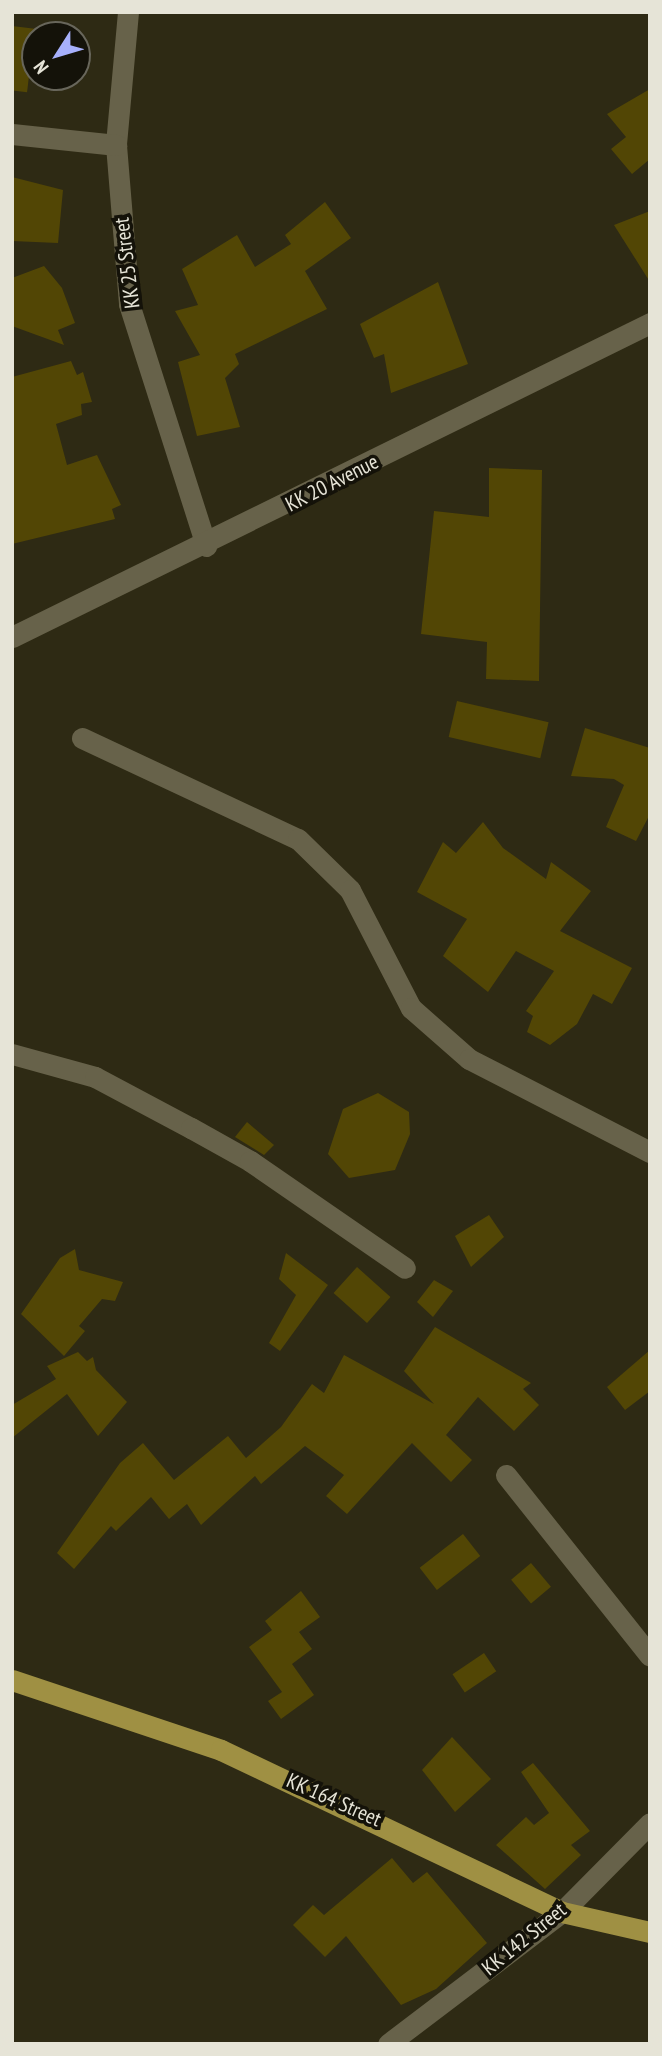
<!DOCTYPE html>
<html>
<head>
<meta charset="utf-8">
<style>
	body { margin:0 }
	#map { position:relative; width:662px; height:2056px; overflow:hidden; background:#2e2a14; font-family:"PT Sans Narrow",sans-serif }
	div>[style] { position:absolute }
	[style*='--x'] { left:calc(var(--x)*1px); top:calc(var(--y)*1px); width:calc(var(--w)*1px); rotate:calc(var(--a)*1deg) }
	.building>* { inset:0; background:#524605; transform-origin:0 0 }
	.minor>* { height:21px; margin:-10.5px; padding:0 10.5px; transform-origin:10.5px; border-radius:10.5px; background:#67624a }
	.major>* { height:21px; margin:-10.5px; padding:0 10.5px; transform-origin:10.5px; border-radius:10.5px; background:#9f9043 }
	span { translate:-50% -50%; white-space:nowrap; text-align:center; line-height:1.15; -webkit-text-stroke:7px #141209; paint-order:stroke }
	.street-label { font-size:21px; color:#e6e4d7 }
	.frame { position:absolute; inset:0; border:14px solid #e6e4d7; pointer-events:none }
	.north { position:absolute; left:21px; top:21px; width:70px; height:70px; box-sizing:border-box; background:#141209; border:2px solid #68665b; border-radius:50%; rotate:233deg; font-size:19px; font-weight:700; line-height:28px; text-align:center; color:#e6e4d7 }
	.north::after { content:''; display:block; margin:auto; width:24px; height:32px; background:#a7b0fc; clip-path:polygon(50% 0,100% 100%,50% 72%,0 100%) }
</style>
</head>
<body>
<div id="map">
	<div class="building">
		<div style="left:12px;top:26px;width:23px;height:64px;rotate:7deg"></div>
		<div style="clip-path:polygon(650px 89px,650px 159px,632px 174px,611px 149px,626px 137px,607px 114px)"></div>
		<div style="clip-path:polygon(12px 177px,63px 190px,58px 243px,12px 241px)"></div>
		<div style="clip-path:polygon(325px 202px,351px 238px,305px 271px,327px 309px,235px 354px,239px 364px,225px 378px,240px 427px,197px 436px,178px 362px,200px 355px,175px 311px,198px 305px,182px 269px,237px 235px,255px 267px,291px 244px,285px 235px)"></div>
		<div style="clip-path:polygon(650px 211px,650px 282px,614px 225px)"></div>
		<div style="clip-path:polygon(44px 266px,62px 288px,75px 323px,58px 330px,64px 345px,12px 326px,12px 278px)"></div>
		<div style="clip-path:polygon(438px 282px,468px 364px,391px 393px,384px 354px,374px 358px,360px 324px)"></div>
		<div style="clip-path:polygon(71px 361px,77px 375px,83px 372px,92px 402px,81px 404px,82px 415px,56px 424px,67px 465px,97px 455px,121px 505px,112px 509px,115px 519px,12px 544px,12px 377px)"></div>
		<div style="clip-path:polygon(489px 468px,542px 470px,539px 681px,486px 679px,487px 642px,421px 634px,434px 511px,489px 517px)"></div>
		<div style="left:457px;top:701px;width:94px;height:37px;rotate:13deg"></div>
		<div style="clip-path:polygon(585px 728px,650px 748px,650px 814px,636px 841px,606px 827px,624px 785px,614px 779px,571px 776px)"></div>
		<div style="clip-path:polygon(483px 822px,503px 848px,546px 879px,551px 862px,591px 891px,560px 931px,632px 968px,612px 1004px,593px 994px,577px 1024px,550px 1045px,527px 1032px,533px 1016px,526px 1011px,554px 971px,516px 951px,488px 992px,443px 956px,467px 919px,417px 892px,443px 842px,456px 853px)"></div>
		<div style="clip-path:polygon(378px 1093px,409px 1112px,410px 1134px,395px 1170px,349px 1178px,328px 1154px,343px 1109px)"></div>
		<div style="clip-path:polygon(247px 1122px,274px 1145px,264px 1155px,235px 1137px)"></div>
		<div style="clip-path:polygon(489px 1215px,504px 1237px,471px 1267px,455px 1236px)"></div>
		<div style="clip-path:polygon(75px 1249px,79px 1270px,123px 1282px,115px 1301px,102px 1299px,79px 1326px,85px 1331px,64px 1356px,21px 1314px,60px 1258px)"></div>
		<div style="clip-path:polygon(286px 1253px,328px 1285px,280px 1351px,269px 1343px,296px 1295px,279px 1279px)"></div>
		<div style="left:357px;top:1267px;width:45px;height:35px;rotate:42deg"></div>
		<div style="clip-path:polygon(434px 1280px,453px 1291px,433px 1317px,417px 1302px)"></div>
		<div style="clip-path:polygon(435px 1327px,531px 1383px,523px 1389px,539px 1405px,514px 1431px,478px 1397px,446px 1435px,472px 1460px,451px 1482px,412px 1443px,347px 1514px,326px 1496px,344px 1475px,305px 1446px,261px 1484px,255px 1476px,201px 1525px,187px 1504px,169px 1519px,151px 1497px,116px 1531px,111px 1526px,74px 1569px,57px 1553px,120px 1463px,143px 1443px,174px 1480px,228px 1436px,246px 1458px,281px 1427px,312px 1384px,324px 1393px,344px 1355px,434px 1404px,404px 1371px)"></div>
		<div style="clip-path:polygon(650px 1350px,650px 1391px,625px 1410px,607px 1387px)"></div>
		<div style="clip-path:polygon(78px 1352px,87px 1361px,93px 1357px,96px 1370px,127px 1402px,98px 1436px,67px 1394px,12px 1438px,12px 1405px,56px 1379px,47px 1366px)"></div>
		<div style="left:463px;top:1534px;width:28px;height:55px;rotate:52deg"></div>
		<div style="left:531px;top:1563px;width:31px;height:26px;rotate:50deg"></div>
		<div style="clip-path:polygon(301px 1591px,320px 1617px,299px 1632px,312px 1649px,292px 1664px,314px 1695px,281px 1719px,268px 1701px,282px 1692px,249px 1647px,272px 1630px,265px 1621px)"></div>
		<div style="left:484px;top:1653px;width:22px;height:38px;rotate:56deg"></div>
		<div style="clip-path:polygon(452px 1737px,491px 1779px,455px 1812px,422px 1770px)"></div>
		<div style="clip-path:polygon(533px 1763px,590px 1831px,571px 1845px,581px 1855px,545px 1889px,496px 1845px,526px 1817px,534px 1825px,549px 1813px,521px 1772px)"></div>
		<div style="clip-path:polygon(392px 1858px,413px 1883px,427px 1872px,487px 1943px,436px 1989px,401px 2005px,346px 1936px,325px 1957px,293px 1925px,313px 1905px,324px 1915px)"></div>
	</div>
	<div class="minor">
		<div style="--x:128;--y:12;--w:134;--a:95.2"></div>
		<div style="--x:116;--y:145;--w:160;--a:85.3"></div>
		<div style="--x:129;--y:304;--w:254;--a:72.3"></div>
		<div style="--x:12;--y:134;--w:105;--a:6"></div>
		<div style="--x:12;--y:637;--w:711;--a:-26.2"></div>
		<div style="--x:82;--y:738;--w:238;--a:25.1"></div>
		<div style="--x:298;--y:839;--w:73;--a:44.4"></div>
		<div style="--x:350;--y:890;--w:133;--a:62.7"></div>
		<div style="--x:411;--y:1008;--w:77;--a:41.3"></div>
		<div style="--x:469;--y:1059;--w:203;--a:27.2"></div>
		<div style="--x:12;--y:1054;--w:86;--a:15.5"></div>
		<div style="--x:95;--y:1077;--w:109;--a:28"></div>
		<div style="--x:191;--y:1128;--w:68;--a:29.2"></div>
		<div style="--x:250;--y:1161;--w:188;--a:34.6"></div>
		<div style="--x:506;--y:1475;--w:231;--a:51.5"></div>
		<div style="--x:388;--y:2044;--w:218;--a:-37.2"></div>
		<div style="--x:562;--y:1912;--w:125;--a:-45.3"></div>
	</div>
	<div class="major">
		<div style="--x:12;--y:1680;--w:220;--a:18.5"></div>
		<div style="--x:221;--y:1750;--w:378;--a:25.4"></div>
		<div style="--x:562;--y:1912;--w:90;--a:12.8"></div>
	</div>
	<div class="street-label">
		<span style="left:127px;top:263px;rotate:-97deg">KK 25 Street</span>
		<span style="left:332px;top:483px;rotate:-27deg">KK 20 Avenue</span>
		<span style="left:334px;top:1800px;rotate:24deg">KK 164 Street</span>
		<span style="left:524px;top:1939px;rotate:-39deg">KK 142 Street</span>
	</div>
	<div class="frame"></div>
	<div class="north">N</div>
</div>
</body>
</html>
